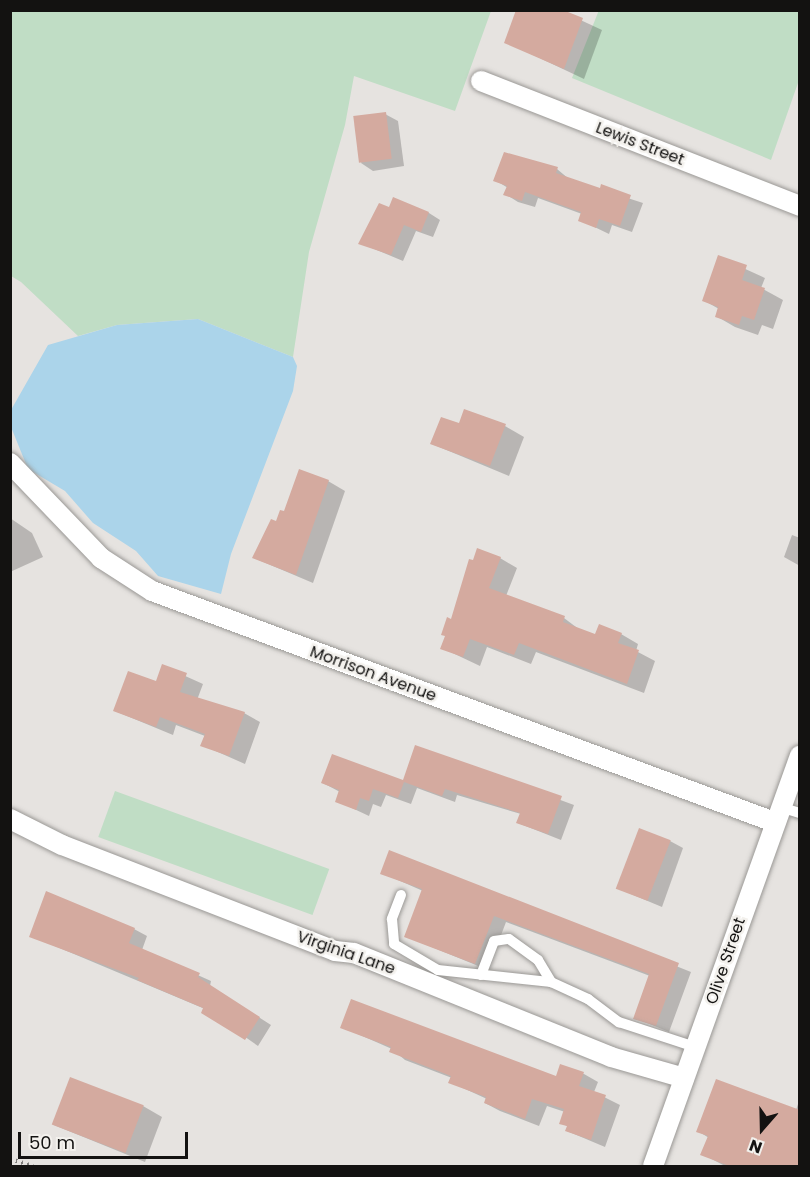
<!DOCTYPE html>
<html>
<head>
<meta charset="utf-8">
<style>
	body { margin:0 }
	#map { position:relative; width:810px; height:1177px; overflow:hidden; background:#e6e3e0; font-family:Poppins,sans-serif }
	div>[style] { position:absolute }
	[style*='--x'] { left:calc(var(--x)*1px); top:calc(var(--y)*1px); width:calc(var(--w)*1px); rotate:calc(var(--a)*1deg) }
	.green>* { inset:0; background:#c0ddc5; transform-origin:0 0 }
	.water>* { inset:0; background:#abd4ea }
	.shadow>* { inset:0; background:#0003 }
	.building>* { inset:0; background:#d4aa9f; transform-origin:0 0 }
	.path>* { height:4px; margin-top:-2px; transform-origin:0; background:repeating-linear-gradient(90deg,#7f7d7b 0 1.5px,transparent 0 6px) }
	.roads { filter:drop-shadow(0 0 2px #9a9895) drop-shadow(0 0 2px #9a9895) }
	.lane>* { height:10px; margin:-5px; padding:0 5px; transform-origin:5px; border-radius:5px; background:#fff }
	.street>* { height:20px; margin:-10px; padding:0 10px; transform-origin:10px; border-radius:10px; background:#fff }
	span { translate:-50% -50%; white-space:nowrap; text-align:center; line-height:1.15; -webkit-text-stroke:5px #f3f1ed; paint-order:stroke }
	.street-label { font-size:16px; color:#131211 }
	.frame { position:absolute; inset:0; border:12px solid #131211; pointer-events:none }
	.north { position:absolute; left:732px; top:1099px; width:60px; height:60px; -webkit-text-stroke:4px #f3f1ed; paint-order:stroke; rotate:200deg; font-size:16px; font-weight:700; line-height:24px; text-align:center; color:#131211 }
	.north::after { content:''; display:block; margin:auto; width:21px; height:27px; background:#131211; clip-path:polygon(50% 0,100% 100%,50% 72%,0 100%) }
	.scale { position:absolute; left:18px; top:1132px; width:170px; height:27px; box-sizing:border-box; border:3px solid #131211; border-top:0; padding-left:8px; font-size:18px; line-height:21px; white-space:nowrap; color:#131211; -webkit-text-stroke:4px #f3f1ed; paint-order:stroke }
</style>
</head>
<body>
<div id="map">
	<div class="green">
		<div style="clip-path:polygon(599px 10px,799px 11px,799px 80px,771px 160px,572px 78px)"></div>
		<div style="clip-path:polygon(10px 11px,491px 11px,455px 111px,354px 76px,345px 125px,309px 252px,293px 357px,198px 319px,117px 325px,78px 336px,21px 282px,11px 276px)"></div>
		<div style="left:115px;top:791px;width:228px;height:49px;rotate:20deg"></div>
	</div>
	<div class="water">
		<div style="clip-path:polygon(198px 319px,293px 357px,297px 366px,293px 391px,231px 554px,221px 594px,158px 576px,136px 551px,93px 523px,65px 491px,28px 469px,11px 427px,11px 410px,48px 345px,117px 325px)"></div>
	</div>
	<div class="shadow">
		<div style="clip-path:polygon(559px 10px,602px 30px,584px 79px,506px 42px)"></div>
		<div style="clip-path:polygon(385px 114px,398px 121px,404px 166px,373px 171px,361px 163px)"></div>
		<div style="clip-path:polygon(557px 169px,569px 179px,643px 203px,632px 232px,612px 225px,609px 234px,580px 220px,582px 214px,538px 198px,535px 207px,518px 202px,505px 194px,508px 188px,495px 180px)"></div>
		<div style="clip-path:polygon(390px 209px,429px 213px,440px 220px,433px 237px,416px 231px,403px 261px,360px 243px)"></div>
		<div style="clip-path:polygon(719px 257px,765px 278px,761px 288px,783px 300px,773px 329px,762px 325px,758px 335px,735px 327px,716px 316px,719px 309px,703px 300px)"></div>
		<div style="clip-path:polygon(459px 425px,505px 426px,524px 437px,509px 476px,432px 444px)"></div>
		<div style="clip-path:polygon(328px 481px,345px 491px,313px 583px,254px 558px,285px 513px)"></div>
		<div style="clip-path:polygon(10px 518px,32px 533px,43px 557px,10px 572px)"></div>
		<div style="clip-path:polygon(792px 535px,800px 538px,800px 566px,784px 557px)"></div>
		<div style="clip-path:polygon(500px 558px,517px 568px,506px 596px,564px 618px,580px 630px,596px 636px,621px 634px,638px 644px,636px 651px,655px 661px,644px 693px,536px 652px,531px 664px,487px 647px,480px 666px,442px 648px,452px 621px)"></div>
		<div style="clip-path:polygon(163px 666px,203px 684px,197px 700px,244px 713px,260px 722px,245px 764px,202px 745px,205px 736px,176px 725px,173px 735px,115px 711px,156px 683px)"></div>
		<div style="clip-path:polygon(416px 747px,574px 805px,561px 840px,518px 823px,521px 814px,457px 795px,455px 802px,417px 788px,411px 804px,386px 795px,381px 807px,373px 804px,369px 816px,337px 801px,340px 792px,323px 783px,403px 782px)"></div>
		<div style="clip-path:polygon(670px 841px,683px 848px,662px 907px,619px 889px)"></div>
		<div style="clip-path:polygon(390px 852px,691px 972px,669px 1032px,635px 1018px,650px 976px,506px 922px,488px 970px,405px 936px,423px 891px,382px 873px)"></div>
		<div style="clip-path:polygon(134px 929px,147px 936px,142px 950px,211px 981px,210px 986px,271px 1025px,258px 1046px,205px 1009px,31px 936px)"></div>
		<div style="clip-path:polygon(342px 1027px,557px 1078px,561px 1066px,584px 1074px,598px 1082px,594px 1092px,620px 1105px,605px 1147px,567px 1131px,569px 1127px,561px 1123px,565px 1112px,547px 1106px,539px 1126px,500px 1111px,485px 1103px,487px 1099px,450px 1082px,452px 1078px,405px 1060px,392px 1049px)"></div>
		<div style="clip-path:polygon(798px 1104px,800px 1166px,725px 1166px,702px 1154px,709px 1138px,698px 1131px,796px 1110px)"></div>
		<div style="clip-path:polygon(143px 1106px,162px 1117px,145px 1162px,54px 1125px)"></div>
	</div>
	<div class="building">
		<div style="clip-path:polygon(516px 10px,563px 10px,583px 18px,564px 69px,504px 43px)"></div>
		<div style="left:386px;top:112px;width:47px;height:33px;rotate:83deg"></div>
		<div style="clip-path:polygon(504px 152px,558px 167px,556px 173px,600px 188px,601px 184px,631px 195px,620px 226px,599px 219px,596px 228px,578px 221px,581px 212px,525px 192px,522px 201px,503px 195px,507px 186px,493px 181px)"></div>
		<div style="clip-path:polygon(393px 197px,429px 212px,421px 232px,404px 225px,391px 255px,358px 244px,379px 203px,389px 207px)"></div>
		<div style="clip-path:polygon(718px 255px,747px 265px,742px 280px,765px 288px,754px 320px,742px 316px,739px 325px,715px 317px,718px 307px,702px 301px)"></div>
		<div style="clip-path:polygon(464px 409px,506px 424px,490px 466px,430px 444px,441px 417px,459px 423px)"></div>
		<div style="clip-path:polygon(299px 469px,329px 480px,296px 575px,252px 558px,271px 519px,276px 521px,280px 510px,284px 511px)"></div>
		<div style="clip-path:polygon(477px 548px,501px 557px,489px 588px,565px 616px,563px 622px,595px 634px,599px 624px,622px 633px,618px 643px,639px 650px,627px 684px,519px 643px,514px 655px,470px 639px,463px 657px,440px 649px,445px 636px,441px 635px,447px 617px,451px 619px,469px 559px,473px 560px)"></div>
		<div style="clip-path:polygon(162px 664px,187px 673px,180px 692px,245px 712px,229px 756px,200px 746px,205px 734px,160px 717px,156px 727px,113px 711px,128px 671px,156px 681px)"></div>
		<div style="clip-path:polygon(415px 745px,562px 796px,548px 834px,516px 823px,520px 813px,445px 789px,442px 796px,404px 782px,398px 798px,373px 789px,369px 801px,360px 798px,356px 810px,335px 802px,339px 790px,321px 783px,332px 754px,403px 780px)"></div>
		<div style="left:639px;top:828px;width:34px;height:65px;rotate:21deg"></div>
		<div style="clip-path:polygon(389px 850px,679px 963px,656px 1026px,633px 1019px,649px 974px,494px 916px,475px 964px,404px 937px,422px 889px,380px 874px)"></div>
		<div style="clip-path:polygon(46px 891px,135px 928px,129px 943px,200px 973px,198px 977px,260px 1017px,245px 1040px,201px 1013px,203px 1008px,137px 980px,139px 978px,29px 937px)"></div>
		<div style="clip-path:polygon(351px 999px,556px 1076px,560px 1064px,584px 1072px,579px 1086px,606px 1095px,591px 1140px,565px 1131px,567px 1126px,559px 1124px,564px 1109px,532px 1099px,525px 1119px,484px 1103px,486px 1097px,448px 1083px,451px 1076px,389px 1052px,391px 1047px,340px 1028px)"></div>
		<div style="left:70px;top:1077px;width:79px;height:51px;rotate:21deg"></div>
		<div style="clip-path:polygon(716px 1079px,800px 1110px,800px 1167px,732px 1167px,700px 1155px,708px 1136px,696px 1132px)"></div>
	</div>
	<div class="path">
		<div style="--x:10;--y:1159;--w:24;--a:17"></div>
	</div>
	<div class="roads">
		<div class="lane">
			<div style="--x:780;--y:807;--w:21;--a:17"></div>
			<div style="--x:401;--y:895;--w:26;--a:111"></div>
			<div style="--x:392;--y:919;--w:25;--a:85"></div>
			<div style="--x:394;--y:944;--w:51;--a:30.6"></div>
			<div style="--x:438;--y:970;--w:114;--a:6.1"></div>
			<div style="--x:551;--y:982;--w:41;--a:24.7"></div>
			<div style="--x:588;--y:999;--w:39;--a:37"></div>
			<div style="--x:619;--y:1022;--w:80;--a:18.2"></div>
			<div style="--x:481;--y:975;--w:36;--a:-69"></div>
			<div style="--x:494;--y:941;--w:15;--a:-8"></div>
			<div style="--x:509;--y:939;--w:36;--a:36"></div>
			<div style="--x:538;--y:960;--w:26;--a:59"></div>
		</div>
		<div class="street">
			<div style="--x:481;--y:81;--w:343;--a:21.4"></div>
			<div style="--x:10;--y:463;--w:132;--a:46.2"></div>
			<div style="--x:101;--y:558;--w:61;--a:32.9"></div>
			<div style="--x:152;--y:591;--w:664;--a:20.37"></div>
			<div style="--x:10;--y:819;--w:58;--a:26.6"></div>
			<div style="--x:62;--y:845;--w:293;--a:21.2"></div>
			<div style="--x:335;--y:951;--w:19;--a:6"></div>
			<div style="--x:354;--y:953;--w:277;--a:22"></div>
			<div style="--x:611;--y:1057;--w:76;--a:16"></div>
			<div style="--x:653;--y:1166;--w:436;--a:-70.3"></div>
		</div>
	</div>
	<div class="street-label">
		<span style="left:640px;top:144px;rotate:21deg">Lewis Street</span>
		<span style="left:373px;top:674px;rotate:20deg">Morrison Avenue</span>
		<span style="left:346px;top:953px;rotate:19deg">Virginia Lane</span>
		<span style="left:726px;top:961px;rotate:-71deg">Olive Street</span>
	</div>
	<div class="frame"></div>
	<div class="north">N</div>
	<div class="scale">50 m</div>
</div>
</body>
</html>
